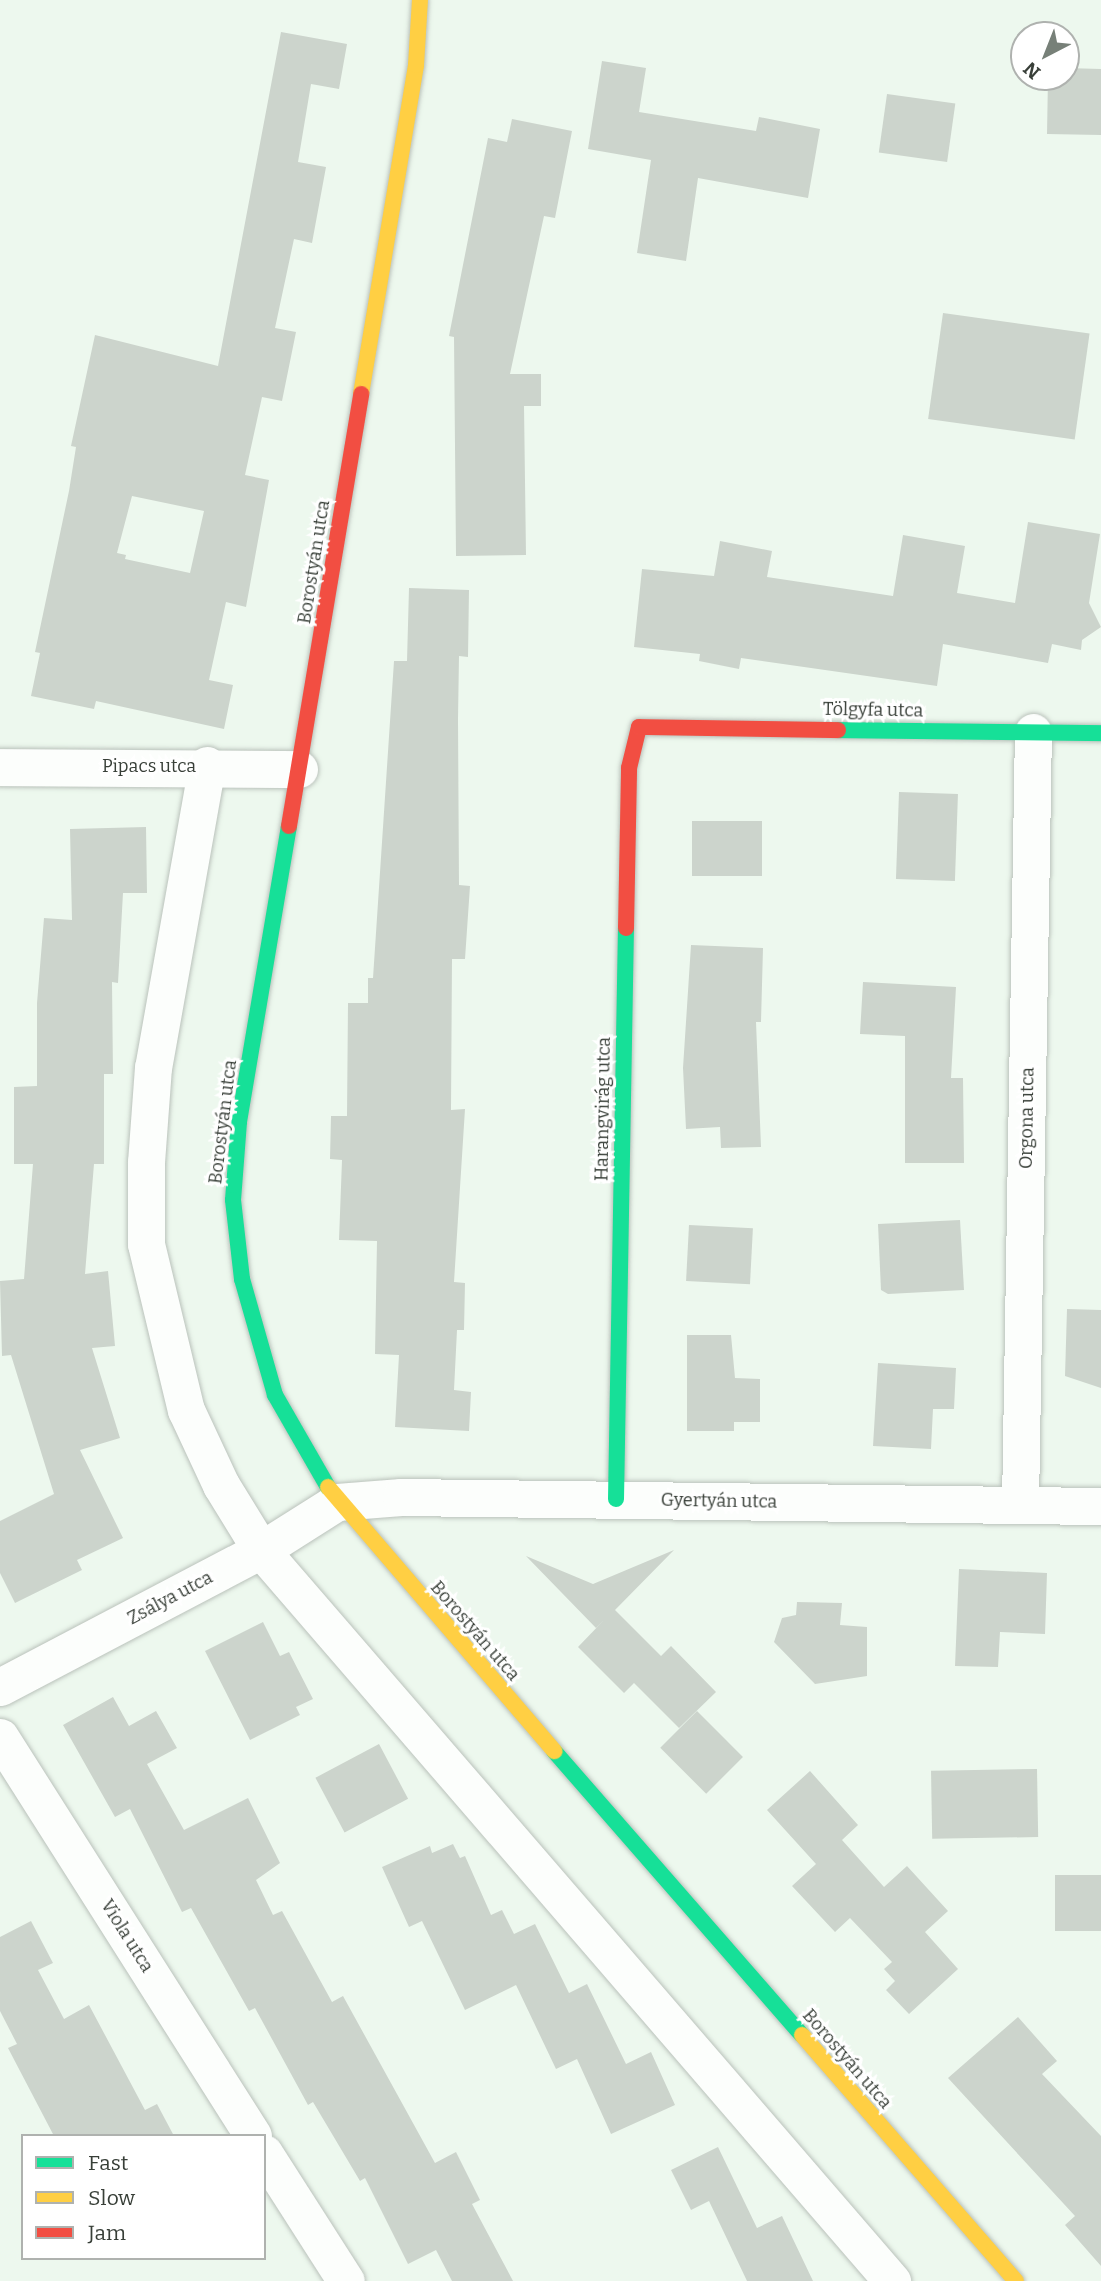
<!DOCTYPE html>
<html>
<head>
<meta charset="utf-8">
<style>
	body { margin:0 }
	#map { position:relative; width:1101px; height:2281px; overflow:hidden; background:#edf8ee; font-family:Bitter,serif }
	div>[style] { position:absolute }
	[style*='--x'] { left:calc(var(--x)*1px); top:calc(var(--y)*1px); width:calc(var(--w)*1px); rotate:calc(var(--a)*1deg) }
	.building>* { inset:0; background:#ccd4cc; transform-origin:0 0 }
	.roads { filter:drop-shadow(0 0 2px #bac2bb) drop-shadow(0 0 2px #bac2bb) }
	.street>* { height:37px; margin:-18.5px; padding:0 18.5px; transform-origin:18.5px; border-radius:18.5px; background:#fcfefc }
	.fast>* { height:16px; margin:-8px; padding:0 8px; transform-origin:8px; border-radius:8px; background:#16e098 }
	.slow>* { height:16px; margin:-8px; padding:0 8px; transform-origin:8px; border-radius:8px; background:#ffcf43 }
	.jam>* { height:16px; margin:-8px; padding:0 8px; transform-origin:8px; border-radius:8px; background:#f24e42 }
	span { translate:-50% -50%; white-space:nowrap; text-align:center; line-height:1.15; -webkit-text-stroke:6px #fff; paint-order:stroke }
	.street-label { font-size:18px; color:#383f38 }
	.legend { position:absolute; left:21px; top:2134px; width:245px; height:126px; box-sizing:border-box; background:#fff; border:2px solid #afb2af; margin:0; padding:9px 12px; list-style:none; font-size:21px; color:#383f38 }
	.legend li { display:flex; align-items:center; gap:14px; height:35px }
	.legend b { width:35px; border:2px solid #afb2af }
	.north { position:absolute; left:1010px; top:21px; width:70px; height:70px; box-sizing:border-box; background:#fff; border:2px solid #afb2af; border-radius:50%; rotate:222deg; font-size:19px; font-weight:700; line-height:28px; text-align:center; color:#383f38 }
	.north::after { content:''; display:block; margin:auto; width:24px; height:32px; background:#778078; clip-path:polygon(50% 0,100% 100%,50% 72%,0 100%) }
</style>
</head>
<body>
<div id="map">
	<div class="building">
		<div style="clip-path:polygon(evenodd,281px 32px,347px 44px,339px 89px,311px 84px,298px 162px,326px 167px,312px 243px,294px 239px,275px 328px,296px 332px,282px 401px,262px 397px,245px 475px,269px 480px,246px 607px,226px 602px,209px 680px,233px 685px,224px 729px,96px 701px,94px 709px,31px 696px,40px 653px,35px 652px,69px 491px,76px 447px,71px 446px,95px 335px,218px 366px,281px 32px,132px 496px,204px 511px,190px 573px,125px 559px,126px 555px,117px 553px,132px 496px)"></div>
		<div style="clip-path:polygon(602px 61px,646px 68px,639px 112px,756px 131px,759px 117px,820px 129px,808px 198px,698px 178px,686px 261px,637px 253px,651px 160px,588px 149px)"></div>
		<div style="clip-path:polygon(1066px 68px,1101px 69px,1101px 135px,1047px 134px,1048px 77px,1066px 77px)"></div>
		<div style="left:887px;top:94px;width:69px;height:59px;rotate:8deg"></div>
		<div style="clip-path:polygon(512px 119px,572px 131px,555px 218px,544px 216px,510px 374px,541px 374px,541px 406px,524px 406px,526px 555px,456px 556px,454px 337px,449px 336px,488px 138px,507px 142px)"></div>
		<div style="left:943px;top:313px;width:148px;height:107px;rotate:8deg"></div>
		<div style="clip-path:polygon(1028px 522px,1100px 534px,1089px 603px,1101px 627px,1082px 640px,1081px 650px,1052px 644px,1048px 663px,943px 644px,937px 686px,741px 658px,739px 669px,699px 661px,700px 654px,634px 647px,642px 569px,714px 576px,720px 541px,772px 551px,767px 577px,893px 596px,903px 535px,965px 546px,957px 593px,1015px 603px)"></div>
		<div style="clip-path:polygon(409px 588px,469px 590px,468px 657px,459px 656px,458px 719px,459px 885px,470px 886px,465px 959px,452px 959px,451px 1110px,465px 1109px,454px 1282px,465px 1283px,464px 1330px,457px 1330px,454px 1390px,471px 1392px,469px 1431px,395px 1427px,399px 1355px,375px 1354px,377px 1241px,339px 1240px,342px 1160px,330px 1159px,331px 1116px,347px 1116px,348px 1003px,368px 1003px,368px 978px,373px 978px,394px 661px,407px 661px)"></div>
		<div style="left:899px;top:792px;width:59px;height:87px;rotate:2deg"></div>
		<div style="left:692px;top:821px;width:70px;height:55px"></div>
		<div style="clip-path:polygon(146px 827px,147px 893px,123px 893px,118px 983px,112px 982px,113px 1074px,104px 1074px,104px 1164px,94px 1164px,85px 1274px,108px 1271px,115px 1346px,92px 1348px,120px 1438px,80px 1450px,123px 1538px,77px 1560px,82px 1570px,15px 1603px,0 1573px,0 1521px,54px 1494px,11px 1355px,2px 1356px,0 1281px,24px 1279px,33px 1164px,14px 1164px,14px 1087px,37px 1086px,37px 1003px,44px 918px,72px 920px,70px 829px)"></div>
		<div style="clip-path:polygon(691px 945px,763px 948px,761px 1022px,756px 1022px,761px 1147px,721px 1148px,720px 1127px,686px 1129px,683px 1068px)"></div>
		<div style="clip-path:polygon(863px 982px,956px 987px,951px 1078px,963px 1078px,964px 1163px,905px 1163px,905px 1036px,860px 1034px)"></div>
		<div style="clip-path:polygon(960px 1220px,964px 1290px,888px 1294px,881px 1290px,878px 1224px)"></div>
		<div style="left:689px;top:1225px;width:64px;height:56px;rotate:3deg"></div>
		<div style="clip-path:polygon(1067px 1309px,1101px 1310px,1101px 1388px,1065px 1376px)"></div>
		<div style="clip-path:polygon(687px 1335px,731px 1335px,735px 1378px,760px 1379px,760px 1422px,734px 1422px,734px 1431px,687px 1431px)"></div>
		<div style="clip-path:polygon(878px 1363px,956px 1368px,954px 1409px,933px 1409px,931px 1449px,873px 1446px)"></div>
		<div style="clip-path:polygon(674px 1550px,615px 1610px,661px 1656px,671px 1646px,716px 1692px,679px 1728px,634px 1683px,624px 1693px,578px 1647px,604px 1620px,596px 1628px,526px 1556px,593px 1584px)"></div>
		<div style="clip-path:polygon(959px 1569px,1047px 1573px,1045px 1634px,1000px 1632px,998px 1667px,955px 1666px)"></div>
		<div style="clip-path:polygon(797px 1602px,842px 1603px,840px 1625px,867px 1627px,867px 1676px,815px 1684px,774px 1642px,782px 1618px,796px 1615px)"></div>
		<div style="clip-path:polygon(263px 1622px,280px 1656px,289px 1652px,313px 1699px,296px 1707px,300px 1715px,250px 1740px,205px 1651px)"></div>
		<div style="clip-path:polygon(113px 1697px,129px 1726px,156px 1711px,177px 1748px,147px 1764px,184px 1830px,248px 1798px,280px 1863px,256px 1880px,273px 1915px,282px 1911px,332px 2002px,343px 1996px,435px 2163px,456px 2152px,480px 2200px,472px 2204px,513px 2281px,452px 2281px,436px 2250px,408px 2264px,365px 2178px,360px 2181px,313px 2102px,308px 2105px,255px 2008px,249px 2011px,191px 1908px,182px 1912px,130px 1809px,115px 1817px,63px 1725px)"></div>
		<div style="left:697px;top:1711px;width:65px;height:52px;rotate:45deg"></div>
		<div style="left:379px;top:1744px;width:62px;height:72px;rotate:62deg"></div>
		<div style="left:1037px;top:1769px;width:68px;height:106px;rotate:89deg"></div>
		<div style="clip-path:polygon(810px 1771px,858px 1825px,842px 1840px,884px 1887px,907px 1866px,948px 1911px,925px 1932px,958px 1969px,909px 2014px,886px 1990px,895px 1981px,884px 1969px,892px 1962px,850px 1918px,835px 1932px,792px 1886px,816px 1864px,767px 1810px)"></div>
		<div style="clip-path:polygon(453px 1844px,460px 1858px,465px 1856px,491px 1915px,502px 1910px,514px 1934px,535px 1924px,569px 1993px,587px 1984px,626px 2064px,651px 2052px,675px 2105px,611px 2134px,577px 2059px,556px 2069px,516px 1985px,465px 2010px,422px 1921px,409px 1927px,382px 1867px,430px 1846px,432px 1853px)"></div>
		<div style="left:1101px;top:1875px;width:56px;height:46px;rotate:90deg"></div>
		<div style="clip-path:polygon(31px 1921px,53px 1963px,38px 1970px,64px 2019px,89px 2005px,145px 2110px,157px 2104px,174px 2136px,54px 2136px,8px 2048px,17px 2044px,0 2011px,0 1937px)"></div>
		<div style="clip-path:polygon(1018px 2017px,1057px 2061px,1042px 2074px,1101px 2136px,1101px 2266px,1065px 2225px,1075px 2216px,948px 2078px)"></div>
		<div style="clip-path:polygon(718px 2147px,757px 2228px,782px 2216px,813px 2281px,747px 2281px,709px 2201px,691px 2210px,671px 2170px)"></div>
	</div>
	<div class="roads">
		<div class="street">
			<div style="--x:207;--y:765;--w:307;--a:100.1"></div>
			<div style="--x:153;--y:1067;--w:95;--a:94.2"></div>
			<div style="--x:146;--y:1162;--w:82;--a:90"></div>
			<div style="--x:146;--y:1244;--w:171;--a:76.5"></div>
			<div style="--x:186;--y:1410;--w:83;--a:65"></div>
			<div style="--x:221;--y:1485;--w:76;--a:58.4"></div>
			<div style="--x:261;--y:1550;--w:966;--a:49.2"></div>
			<div style="--x:0;--y:767;--w:299;--a:0.4"></div>
			<div style="--x:1020;--y:1505;--w:773;--a:-89.04"></div>
			<div style="--x:0;--y:1687;--w:295;--a:-27.7"></div>
			<div style="--x:261;--y:1550;--w:90;--a:-32.3"></div>
			<div style="--x:337;--y:1502;--w:64;--a:-4.5"></div>
			<div style="--x:401;--y:1497;--w:700;--a:0.74"></div>
			<div style="--x:0;--y:1737;--w:472;--a:57.6"></div>
			<div style="--x:264;--y:2153;--w:152;--a:57.4"></div>
		</div>
		<div class="fast">
			<div style="--x:838;--y:730;--w:263;--a:0.7"></div>
			<div style="--x:289;--y:826;--w:300;--a:99.6"></div>
			<div style="--x:239;--y:1122;--w:78;--a:94.4"></div>
			<div style="--x:233;--y:1200;--w:80;--a:83.5"></div>
			<div style="--x:242;--y:1279;--w:121;--a:74.1"></div>
			<div style="--x:275;--y:1395;--w:106;--a:60.1"></div>
			<div style="--x:616;--y:1499;--w:571;--a:-89"></div>
			<div style="--x:554;--y:1751;--w:377;--a:48.9"></div>
		</div>
		<div class="slow">
			<div style="--x:361;--y:394;--w:334;--a:-80.5"></div>
			<div style="--x:416;--y:65;--w:65;--a:-86.5"></div>
			<div style="--x:328;--y:1487;--w:348;--a:49.4"></div>
			<div style="--x:802;--y:2035;--w:326;--a:49"></div>
		</div>
		<div class="jam">
			<div style="--x:289;--y:826;--w:438;--a:-80.5"></div>
			<div style="--x:626;--y:928;--w:160;--a:-88.9"></div>
			<div style="--x:629;--y:768;--w:42;--a:-76.3"></div>
			<div style="--x:639;--y:727;--w:199;--a:0.9"></div>
		</div>
	</div>
	<div class="street-label">
		<span style="left:314px;top:562px;rotate:-81deg">Borostyán utca</span>
		<span style="left:873px;top:710px;rotate:1deg">Tölgyfa utca</span>
		<span style="left:149px;top:766px">Pipacs utca</span>
		<span style="left:603px;top:1109px;rotate:-89deg">Harangvirág utca</span>
		<span style="left:1027px;top:1118px;rotate:-89deg">Orgona utca</span>
		<span style="left:223px;top:1122px;rotate:-83deg">Borostyán utca</span>
		<span style="left:719px;top:1501px;rotate:1deg">Gyertyán utca</span>
		<span style="left:170px;top:1598px;rotate:-28deg">Zsálya utca</span>
		<span style="left:475px;top:1631px;rotate:49deg">Borostyán utca</span>
		<span style="left:127px;top:1936px;rotate:58deg">Viola utca</span>
		<span style="left:847px;top:2059px;rotate:49deg">Borostyán utca</span>
	</div>
	<ul class="legend">
	<li><b style="height:9px;background:#16e098"></b>Fast</li>
	<li><b style="height:9px;background:#ffcf43"></b>Slow</li>
	<li><b style="height:9px;background:#f24e42"></b>Jam</li>
	</ul>
	<div class="north">N</div>
</div>
</body>
</html>
